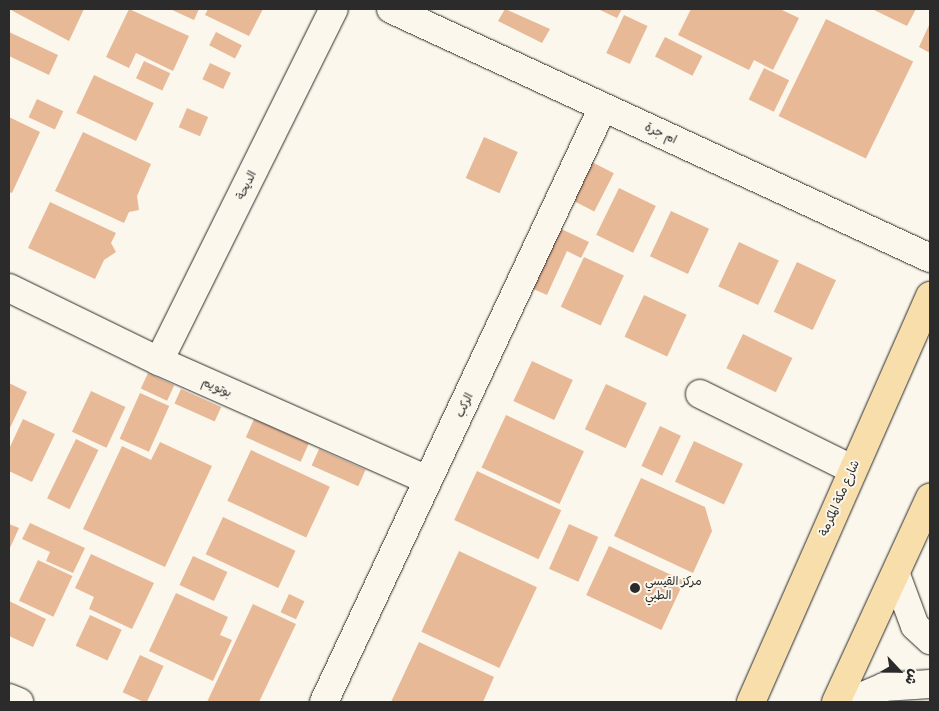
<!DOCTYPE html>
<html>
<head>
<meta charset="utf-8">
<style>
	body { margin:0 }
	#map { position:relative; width:939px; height:711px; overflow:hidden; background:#fbf7ec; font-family:Delius,"Playpen Sans Arabic",sans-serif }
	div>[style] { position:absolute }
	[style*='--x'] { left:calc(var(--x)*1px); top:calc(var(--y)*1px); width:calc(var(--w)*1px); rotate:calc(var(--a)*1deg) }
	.building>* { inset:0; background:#e7b997; transform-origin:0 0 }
	.roads { filter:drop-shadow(0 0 1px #2b2b2b) drop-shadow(0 0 1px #2b2b2b) }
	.minor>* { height:28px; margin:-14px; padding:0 14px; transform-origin:14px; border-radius:14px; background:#fbf7ec }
	.major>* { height:28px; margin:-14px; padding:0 14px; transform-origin:14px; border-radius:14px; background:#f8deab }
	.dots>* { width:14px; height:14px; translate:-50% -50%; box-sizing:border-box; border:2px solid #fbf7ec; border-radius:50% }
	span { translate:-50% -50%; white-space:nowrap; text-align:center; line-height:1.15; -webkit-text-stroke:4px #fbf7ec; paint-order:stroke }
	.street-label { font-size:12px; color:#2b2b2b }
	.poi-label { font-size:12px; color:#2b2b2b }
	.left { translate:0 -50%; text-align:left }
	.frame { position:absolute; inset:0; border:10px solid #2b2b2b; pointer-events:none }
	.north { position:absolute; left:874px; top:646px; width:50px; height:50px; -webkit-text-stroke:4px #fbf7ec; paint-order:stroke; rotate:115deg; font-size:14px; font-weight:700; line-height:20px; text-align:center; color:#2b2b2b }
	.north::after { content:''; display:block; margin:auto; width:18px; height:22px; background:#2b2b2b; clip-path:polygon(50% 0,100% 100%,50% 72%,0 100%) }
</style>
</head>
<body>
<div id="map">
	<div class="building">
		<div style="clip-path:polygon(9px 9px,84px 9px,69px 41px)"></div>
		<div style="clip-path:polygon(129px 9px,189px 36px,173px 71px,136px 53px,129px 68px,106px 57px)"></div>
		<div style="clip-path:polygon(170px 9px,199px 9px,194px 20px)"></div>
		<div style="clip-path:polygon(208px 9px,263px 9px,249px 36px,205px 15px)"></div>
		<div style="clip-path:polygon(505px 9px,550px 29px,542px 43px,498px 21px)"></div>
		<div style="clip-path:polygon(598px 9px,622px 9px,617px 18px)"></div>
		<div style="clip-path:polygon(691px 9px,780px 9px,799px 18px,773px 70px,754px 60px,749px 70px,678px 35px)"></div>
		<div style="clip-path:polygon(872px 9px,916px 9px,907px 26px)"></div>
		<div style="left:624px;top:15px;width:26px;height:42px;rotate:25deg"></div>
		<div style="left:826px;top:19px;width:97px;height:108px;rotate:26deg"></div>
		<div style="clip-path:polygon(930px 23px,930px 53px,919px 47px)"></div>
		<div style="clip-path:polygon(9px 32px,58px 55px,49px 75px,9px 56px)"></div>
		<div style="left:216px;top:32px;width:29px;height:15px;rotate:27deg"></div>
		<div style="left:665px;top:37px;width:42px;height:22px;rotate:27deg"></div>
		<div style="left:144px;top:61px;width:29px;height:19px;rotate:25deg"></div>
		<div style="left:210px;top:63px;width:23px;height:18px;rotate:25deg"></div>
		<div style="left:764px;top:68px;width:28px;height:35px;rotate:26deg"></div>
		<div style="left:94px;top:75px;width:66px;height:42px;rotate:25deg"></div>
		<div style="left:37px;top:99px;width:29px;height:20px;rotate:25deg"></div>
		<div style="left:187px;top:108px;width:23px;height:21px;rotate:23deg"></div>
		<div style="clip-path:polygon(9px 117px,40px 132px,12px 193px,9px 192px)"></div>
		<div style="clip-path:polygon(83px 132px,151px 164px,137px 196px,139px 210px,129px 212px,124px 223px,55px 191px)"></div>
		<div style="left:484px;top:137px;width:37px;height:45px;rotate:24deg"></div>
		<div style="left:588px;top:160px;width:29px;height:43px;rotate:27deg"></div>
		<div style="left:619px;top:188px;width:41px;height:52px;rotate:26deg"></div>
		<div style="clip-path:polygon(50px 202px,116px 233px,111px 243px,116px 252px,104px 260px,95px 279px,28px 248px)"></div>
		<div style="left:671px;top:211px;width:42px;height:50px;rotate:25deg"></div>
		<div style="clip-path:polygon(557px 227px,589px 242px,581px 258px,567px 251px,547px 295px,529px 287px)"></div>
		<div style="left:739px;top:242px;width:44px;height:49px;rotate:25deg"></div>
		<div style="left:584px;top:257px;width:44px;height:55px;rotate:25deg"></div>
		<div style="left:797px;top:262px;width:43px;height:55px;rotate:25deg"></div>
		<div style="left:644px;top:295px;width:47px;height:46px;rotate:25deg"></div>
		<div style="left:743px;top:334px;width:55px;height:38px;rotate:26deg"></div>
		<div style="left:532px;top:361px;width:45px;height:44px;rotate:25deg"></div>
		<div style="left:148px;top:373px;width:29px;height:17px;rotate:25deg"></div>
		<div style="clip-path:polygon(9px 383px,27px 392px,9px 430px)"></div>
		<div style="left:606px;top:384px;width:45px;height:50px;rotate:25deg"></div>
		<div style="left:181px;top:389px;width:44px;height:16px;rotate:24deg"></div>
		<div style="left:91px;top:391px;width:38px;height:45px;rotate:25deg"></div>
		<div style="left:140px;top:393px;width:32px;height:50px;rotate:24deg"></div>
		<div style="left:506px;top:415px;width:86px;height:58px;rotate:25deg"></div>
		<div style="clip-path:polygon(23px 419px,55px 434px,32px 482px,9px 471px,9px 449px)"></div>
		<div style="left:254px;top:419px;width:60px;height:20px;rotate:24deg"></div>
		<div style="left:660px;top:426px;width:23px;height:44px;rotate:25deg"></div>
		<div style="left:76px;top:439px;width:25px;height:66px;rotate:26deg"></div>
		<div style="left:694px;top:441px;width:54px;height:45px;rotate:25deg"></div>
		<div style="clip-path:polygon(160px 442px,212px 466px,165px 567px,83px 529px,122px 446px,151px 460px)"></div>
		<div style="left:319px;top:449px;width:51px;height:18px;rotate:24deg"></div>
		<div style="left:251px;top:450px;width:87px;height:56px;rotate:25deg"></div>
		<div style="left:477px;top:471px;width:93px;height:54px;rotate:25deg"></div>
		<div style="clip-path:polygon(641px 478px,705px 507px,712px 531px,693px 573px,614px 536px)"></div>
		<div style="left:223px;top:517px;width:80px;height:41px;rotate:25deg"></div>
		<div style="clip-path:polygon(30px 523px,85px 548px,73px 573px,46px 561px,50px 552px,22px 539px)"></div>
		<div style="clip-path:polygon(9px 524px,19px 528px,9px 550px)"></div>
		<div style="left:569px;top:524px;width:32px;height:49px;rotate:24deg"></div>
		<div style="left:609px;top:546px;width:83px;height:54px;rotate:25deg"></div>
		<div style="left:459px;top:551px;width:86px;height:89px;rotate:25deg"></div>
		<div style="clip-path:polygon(91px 554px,154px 583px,132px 629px,89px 609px,94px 597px,75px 588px)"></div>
		<div style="left:193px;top:556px;width:38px;height:32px;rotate:25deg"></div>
		<div style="left:38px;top:560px;width:38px;height:45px;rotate:25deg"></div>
		<div style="clip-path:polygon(176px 593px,228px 617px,220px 635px,232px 640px,213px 681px,149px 651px)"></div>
		<div style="left:289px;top:594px;width:17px;height:20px;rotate:25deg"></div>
		<div style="clip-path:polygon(9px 601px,46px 619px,33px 647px,9px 636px)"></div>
		<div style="clip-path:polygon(253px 604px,296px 624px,259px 702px,207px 702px)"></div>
		<div style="left:90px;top:615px;width:35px;height:34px;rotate:25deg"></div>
		<div style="clip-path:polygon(419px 642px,494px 677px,483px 702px,391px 702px)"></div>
		<div style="left:140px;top:655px;width:26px;height:41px;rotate:25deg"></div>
	</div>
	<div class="roads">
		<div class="minor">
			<div style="--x:391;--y:9;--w:594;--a:24.8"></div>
			<div style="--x:9;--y:288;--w:167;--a:26"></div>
			<div style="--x:159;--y:361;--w:294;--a:23.9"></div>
			<div style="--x:159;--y:361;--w:393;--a:-63.6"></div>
			<div style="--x:700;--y:394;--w:169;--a:26.3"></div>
			<div style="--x:896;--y:575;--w:54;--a:69.6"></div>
			<div style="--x:915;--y:626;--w:21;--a:43"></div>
			<div style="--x:9;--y:698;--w:11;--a:22"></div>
			<div style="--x:324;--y:702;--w:657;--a:-64.88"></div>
			<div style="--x:849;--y:702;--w:38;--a:-23"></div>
			<div style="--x:884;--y:687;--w:46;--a:-3.7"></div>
		</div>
		<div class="major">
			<div style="--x:751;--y:702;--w:444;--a:-66.2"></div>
			<div style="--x:836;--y:702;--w:225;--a:-65.3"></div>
		</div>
	</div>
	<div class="dots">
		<div style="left:635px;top:588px;background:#2b2b2b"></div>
	</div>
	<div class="street-label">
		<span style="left:661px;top:133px;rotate:25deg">ام جرة</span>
		<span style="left:246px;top:185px;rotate:-64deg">الديحة</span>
		<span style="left:217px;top:387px;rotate:24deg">بوتويم</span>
		<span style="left:464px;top:405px;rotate:-65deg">الركب</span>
		<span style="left:839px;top:498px;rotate:-66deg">شارع مكة المكرمة</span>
	</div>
	<div class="poi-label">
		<span class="left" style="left:645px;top:588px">مركز القيسي<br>الطبي</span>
	</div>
	<div class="frame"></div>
	<div class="north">ش</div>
</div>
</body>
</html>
